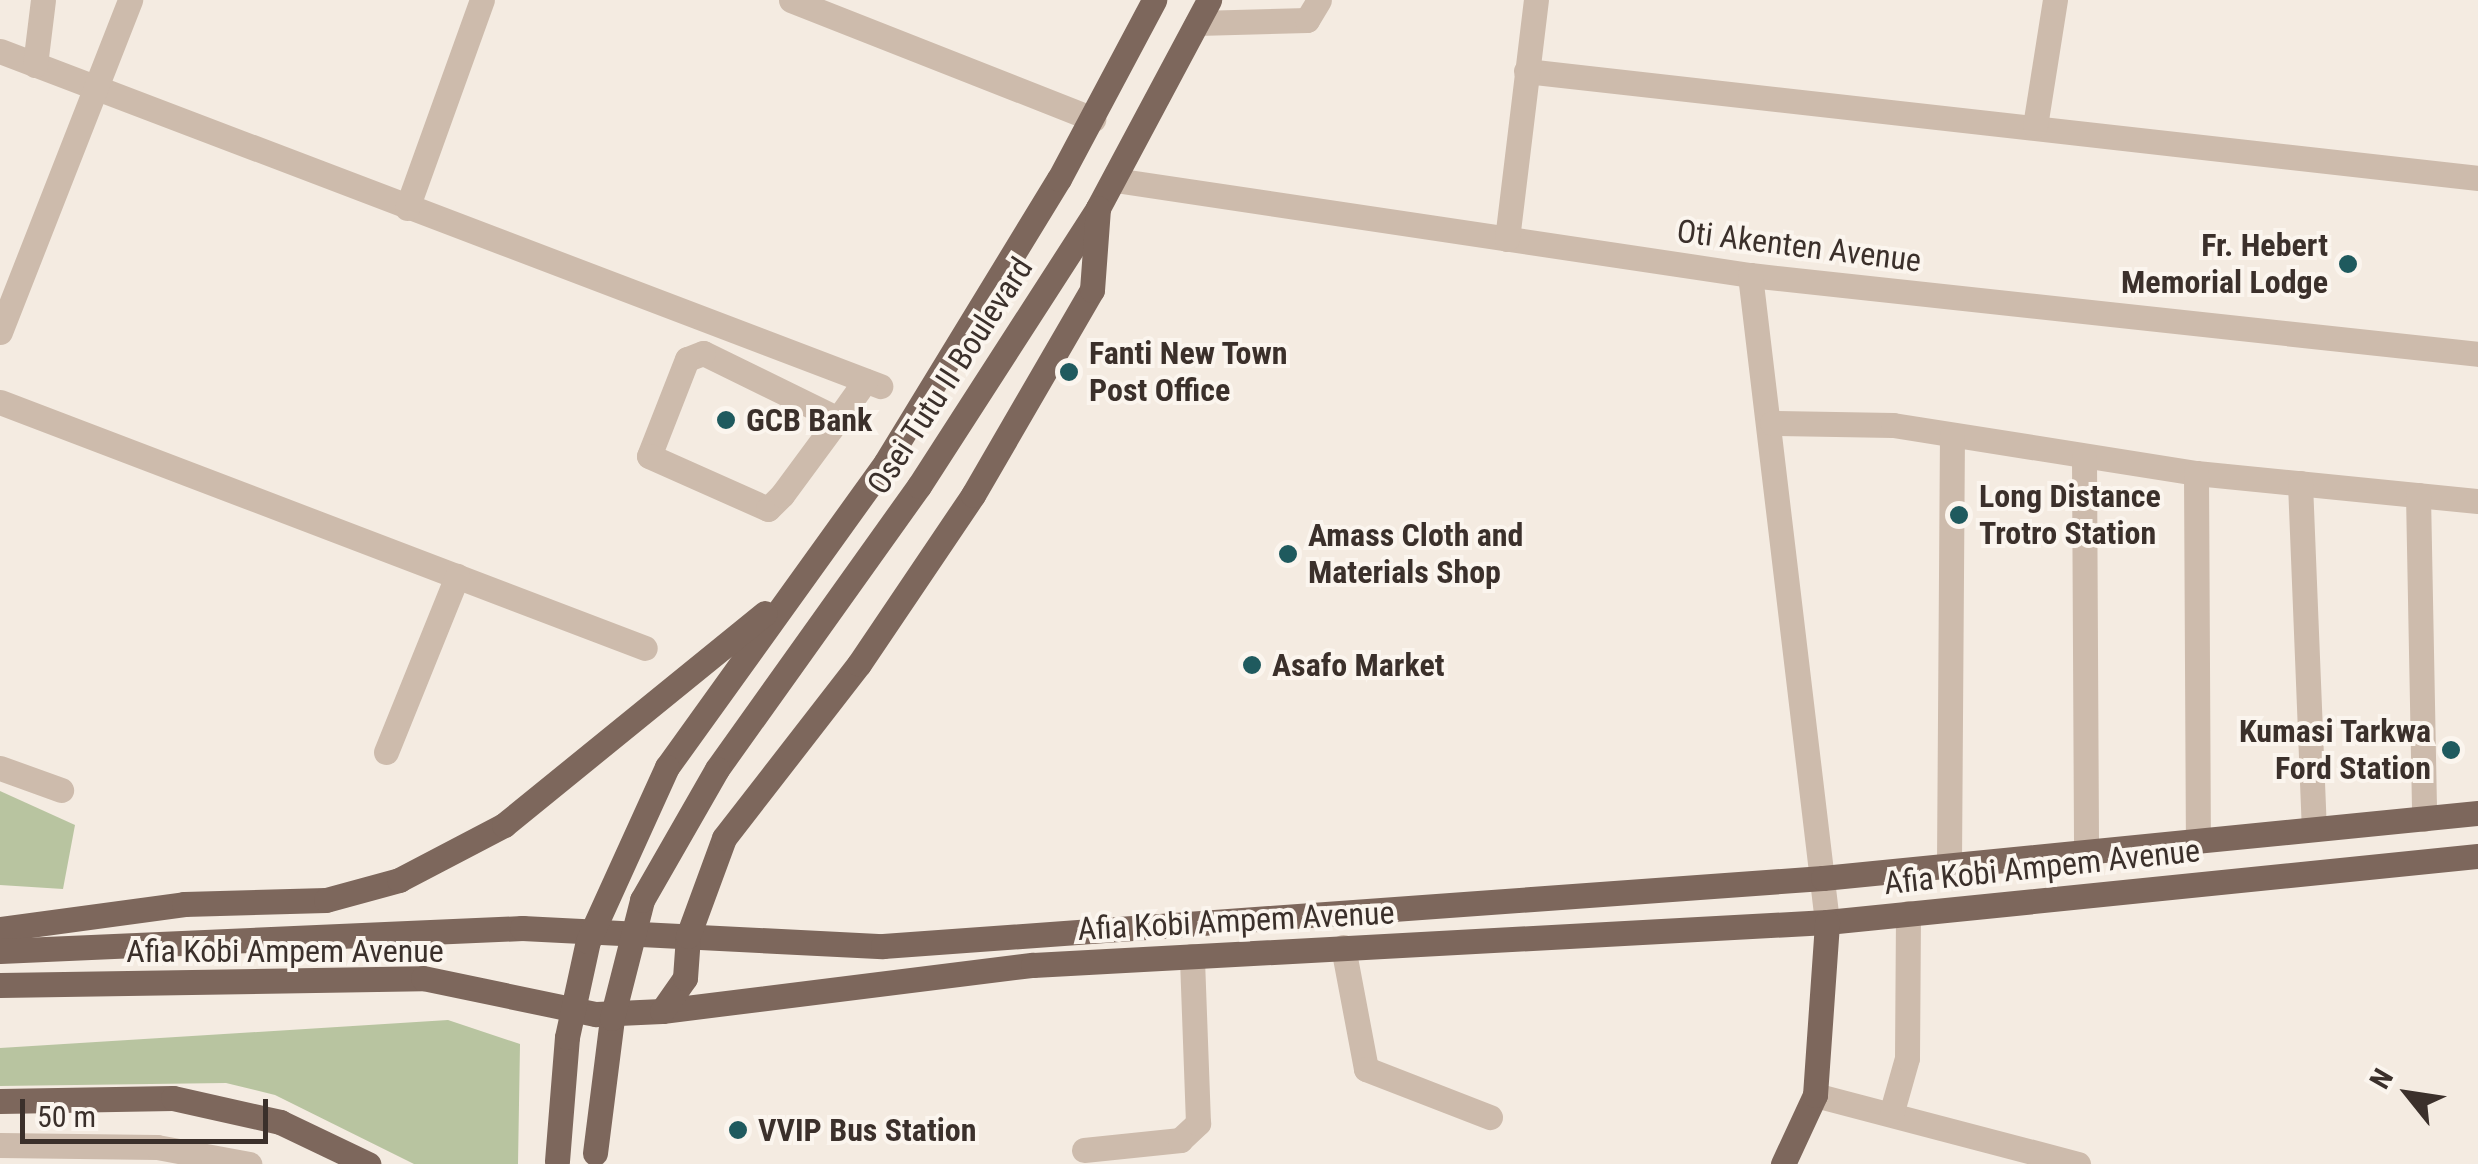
<!DOCTYPE html>
<html>
<head>
<meta charset="utf-8">
<style>
	body { margin:0 }
	#map { position:relative; width:2478px; height:1164px; overflow:hidden; background:#f4ebe1; font-family:"Roboto Condensed",sans-serif }
	div>[style] { position:absolute }
	[style*='--x'] { left:calc(var(--x)*1px); top:calc(var(--y)*1px); width:calc(var(--w)*1px); rotate:calc(var(--a)*1deg) }
	.green>* { inset:0; background:#b8c4a0 }
	.minor>* { height:25px; margin:-12.5px; padding:0 12.5px; transform-origin:12.5px; border-radius:12.5px; background:#cdbbac }
	.major>* { height:25px; margin:-12.5px; padding:0 12.5px; transform-origin:12.5px; border-radius:12.5px; background:#7d675c }
	.major-bridge>* { height:25px; margin:-12.5px; padding:0 12.5px; transform-origin:12.5px; border-radius:12.5px; background:#7d675c }
	.dots>* { width:28px; height:28px; translate:-50% -50%; box-sizing:border-box; border:5px solid #fbf5ee; border-radius:50% }
	span { translate:-50% -50%; white-space:nowrap; text-align:center; line-height:1.15; -webkit-text-stroke:8px #fbf5ee; paint-order:stroke }
	.street-label { font-size:32px; color:#3b302b }
	.poi-label { font-size:32px; color:#3b302b; font-weight:700 }
	.right { translate:-100% -50%; text-align:right }
	.left { translate:0 -50%; text-align:left }
	.north { position:absolute; left:2358px; top:1044px; width:100px; height:100px; -webkit-text-stroke:8px #fbf5ee; paint-order:stroke; rotate:300deg; font-size:28px; font-weight:700; line-height:40px; text-align:center; color:#3b302b }
	.north::after { content:''; display:block; margin:auto; width:35px; height:45px; background:#3b302b; clip-path:polygon(50% 0,100% 100%,50% 72%,0 100%) }
	.scale { position:absolute; left:20px; top:1099px; width:248px; height:45px; box-sizing:border-box; border:5px solid #3b302b; border-top:0; padding-left:12px; font-size:30px; line-height:35px; white-space:nowrap; color:#3b302b; -webkit-text-stroke:8px #fbf5ee; paint-order:stroke }
</style>
</head>
<body>
<div id="map">
	<div class="green">
		<div style="clip-path:polygon(0 791px,75px 825px,63px 889px,0 885px)"></div>
		<div style="clip-path:polygon(448px 1020px,520px 1044px,518px 1164px,414px 1164px,275px 1095px,226px 1083px,0 1086px,0 1048px)"></div>
	</div>
	<div class="minor">
		<div style="--x:791;--y:0;--w:325;--a:21.5"></div>
		<div style="--x:1197;--y:23;--w:110;--a:-1.6"></div>
		<div style="--x:1307;--y:20;--w:23;--a:-59"></div>
		<div style="--x:0;--y:51;--w:942;--a:20.84"></div>
		<div style="--x:35;--y:65;--w:65;--a:-83"></div>
		<div style="--x:1526;--y:71;--w:958;--a:6.41"></div>
		<div style="--x:2035;--y:126;--w:128;--a:-81"></div>
		<div style="--x:1115;--y:180;--w:642;--a:8.51"></div>
		<div style="--x:1750;--y:275;--w:732;--a:6.19"></div>
		<div style="--x:407;--y:208;--w:221;--a:-70.2"></div>
		<div style="--x:1507;--y:239;--w:241;--a:-83.1"></div>
		<div style="--x:1750;--y:275;--w:652;--a:83.21"></div>
		<div style="--x:0;--y:332;--w:357;--a:-68.6"></div>
		<div style="--x:0;--y:402;--w:690;--a:20.88"></div>
		<div style="--x:838;--y:419;--w:150;--a:-153.9"></div>
		<div style="--x:703;--y:353;--w:17;--a:159"></div>
		<div style="--x:687;--y:359;--w:104;--a:111.4"></div>
		<div style="--x:649;--y:456;--w:130;--a:24"></div>
		<div style="--x:768;--y:509;--w:20;--a:-45"></div>
		<div style="--x:782;--y:495;--w:94;--a:-53.6"></div>
		<div style="--x:838;--y:419;--w:47;--a:-54.6"></div>
		<div style="--x:1772;--y:423;--w:121;--a:0.9"></div>
		<div style="--x:1893;--y:425;--w:307;--a:9"></div>
		<div style="--x:2196;--y:473;--w:283;--a:5.7"></div>
		<div style="--x:2084;--y:458;--w:390;--a:89.7"></div>
		<div style="--x:2196;--y:473;--w:364;--a:89.7"></div>
		<div style="--x:2300;--y:483;--w:345;--a:87.7"></div>
		<div style="--x:2418;--y:495;--w:324;--a:88.9"></div>
		<div style="--x:386;--y:752;--w:190;--a:-68"></div>
		<div style="--x:0;--y:768;--w:65;--a:19.8"></div>
		<div style="--x:1949;--y:862;--w:427;--a:-89.6"></div>
		<div style="--x:1343;--y:947;--w:124;--a:79.3"></div>
		<div style="--x:1366;--y:1069;--w:133;--a:21.2"></div>
		<div style="--x:1815;--y:1095;--w:272;--a:14.7"></div>
		<div style="--x:1892;--y:1111;--w:55;--a:-74.2"></div>
		<div style="--x:1907;--y:1058;--w:145;--a:-89.6"></div>
		<div style="--x:0;--y:1145;--w:157;--a:0.7"></div>
		<div style="--x:157;--y:1147;--w:94;--a:10.5"></div>
		<div style="--x:1084;--y:1150;--w:97;--a:-5.9"></div>
		<div style="--x:1180;--y:1140;--w:25;--a:-43"></div>
		<div style="--x:1198;--y:1123;--w:167;--a:-92.1"></div>
	</div>
	<div class="major">
		<div style="--x:667;--y:767;--w:375;--a:-54.3"></div>
		<div style="--x:886;--y:462;--w:332;--a:-58.6"></div>
		<div style="--x:1059;--y:179;--w:203;--a:-62"></div>
		<div style="--x:717;--y:769;--w:348;--a:-54.5"></div>
		<div style="--x:919;--y:486;--w:331;--a:-57.2"></div>
		<div style="--x:1098;--y:208;--w:236;--a:-61.9"></div>
		<div style="--x:0;--y:929;--w:186;--a:-7.7"></div>
		<div style="--x:184;--y:904;--w:142;--a:-1.6"></div>
		<div style="--x:326;--y:900;--w:76;--a:-15.3"></div>
		<div style="--x:399;--y:880;--w:119;--a:-27.6"></div>
		<div style="--x:504;--y:825;--w:336;--a:-39.1"></div>
		<div style="--x:0;--y:951;--w:523;--a:-2.52"></div>
		<div style="--x:522;--y:928;--w:361;--a:2.9"></div>
		<div style="--x:883;--y:946;--w:942;--a:-4.14"></div>
		<div style="--x:1823;--y:878;--w:658;--a:-5.67"></div>
		<div style="--x:0;--y:985;--w:423;--a:-0.9"></div>
		<div style="--x:423;--y:978;--w:177;--a:11.8"></div>
		<div style="--x:596;--y:1014;--w:66;--a:-2.6"></div>
		<div style="--x:662;--y:1011;--w:374;--a:-7.1"></div>
		<div style="--x:1033;--y:965;--w:795;--a:-3.1"></div>
		<div style="--x:1827;--y:922;--w:654;--a:-5.79"></div>
		<div style="--x:662;--y:1011;--w:40;--a:-55.1"></div>
		<div style="--x:685;--y:978;--w:42;--a:-85.9"></div>
		<div style="--x:688;--y:936;--w:104;--a:-69.8"></div>
		<div style="--x:724;--y:838;--w:220;--a:-52.2"></div>
		<div style="--x:859;--y:664;--w:204;--a:-56"></div>
		<div style="--x:973;--y:495;--w:237;--a:-59.9"></div>
		<div style="--x:1092;--y:290;--w:82;--a:-85.8"></div>
		<div style="--x:0;--y:1101;--w:173;--a:-1"></div>
		<div style="--x:173;--y:1098;--w:110;--a:12.6"></div>
		<div style="--x:280;--y:1122;--w:98;--a:25.5"></div>
		<div style="--x:1783;--y:1164;--w:76;--a:-65.1"></div>
		<div style="--x:1815;--y:1095;--w:173;--a:-86"></div>
	</div>
	<div class="major-bridge">
		<div style="--x:595;--y:1153;--w:136;--a:-82.8"></div>
		<div style="--x:612;--y:1018;--w:122;--a:-75.7"></div>
		<div style="--x:642;--y:900;--w:151;--a:-60.2"></div>
		<div style="--x:557;--y:1161;--w:124;--a:-85.4"></div>
		<div style="--x:567;--y:1037;--w:98;--a:-77.7"></div>
		<div style="--x:588;--y:941;--w:191;--a:-65.6"></div>
	</div>
	<div class="dots">
		<div style="left:2348px;top:264px;background:#1f5a5e"></div>
		<div style="left:1069px;top:372px;background:#1f5a5e"></div>
		<div style="left:726px;top:420px;background:#1f5a5e"></div>
		<div style="left:1959px;top:515px;background:#1f5a5e"></div>
		<div style="left:1288px;top:554px;background:#1f5a5e"></div>
		<div style="left:1252px;top:665px;background:#1f5a5e"></div>
		<div style="left:2451px;top:750px;background:#1f5a5e"></div>
		<div style="left:738px;top:1130px;background:#1f5a5e"></div>
	</div>
	<div class="street-label">
		<span style="left:1799px;top:246px;rotate:7deg">Oti Akenten Avenue</span>
		<span style="left:950px;top:376px;rotate:-57deg">Osei Tutu II Boulevard</span>
		<span style="left:2042px;top:867px;rotate:-6deg">Afia Kobi Ampem Avenue</span>
		<span style="left:1236px;top:921px;rotate:-3deg">Afia Kobi Ampem Avenue</span>
		<span style="left:285px;top:951px">Afia Kobi Ampem Avenue</span>
	</div>
	<div class="poi-label">
		<span class="right" style="left:2328px;top:264px">Fr. Hebert<br>Memorial Lodge</span>
		<span class="left" style="left:1089px;top:372px">Fanti New Town<br>Post Office</span>
		<span class="left" style="left:746px;top:420px">GCB Bank</span>
		<span class="left" style="left:1979px;top:515px">Long Distance<br>Trotro Station</span>
		<span class="left" style="left:1308px;top:554px">Amass Cloth and<br>Materials Shop</span>
		<span class="left" style="left:1272px;top:665px">Asafo Market</span>
		<span class="right" style="left:2431px;top:750px">Kumasi Tarkwa<br>Ford Station</span>
		<span class="left" style="left:758px;top:1130px">VVIP Bus Station</span>
	</div>
	<div class="north">N</div>
	<div class="scale">50 m</div>
</div>
</body>
</html>
